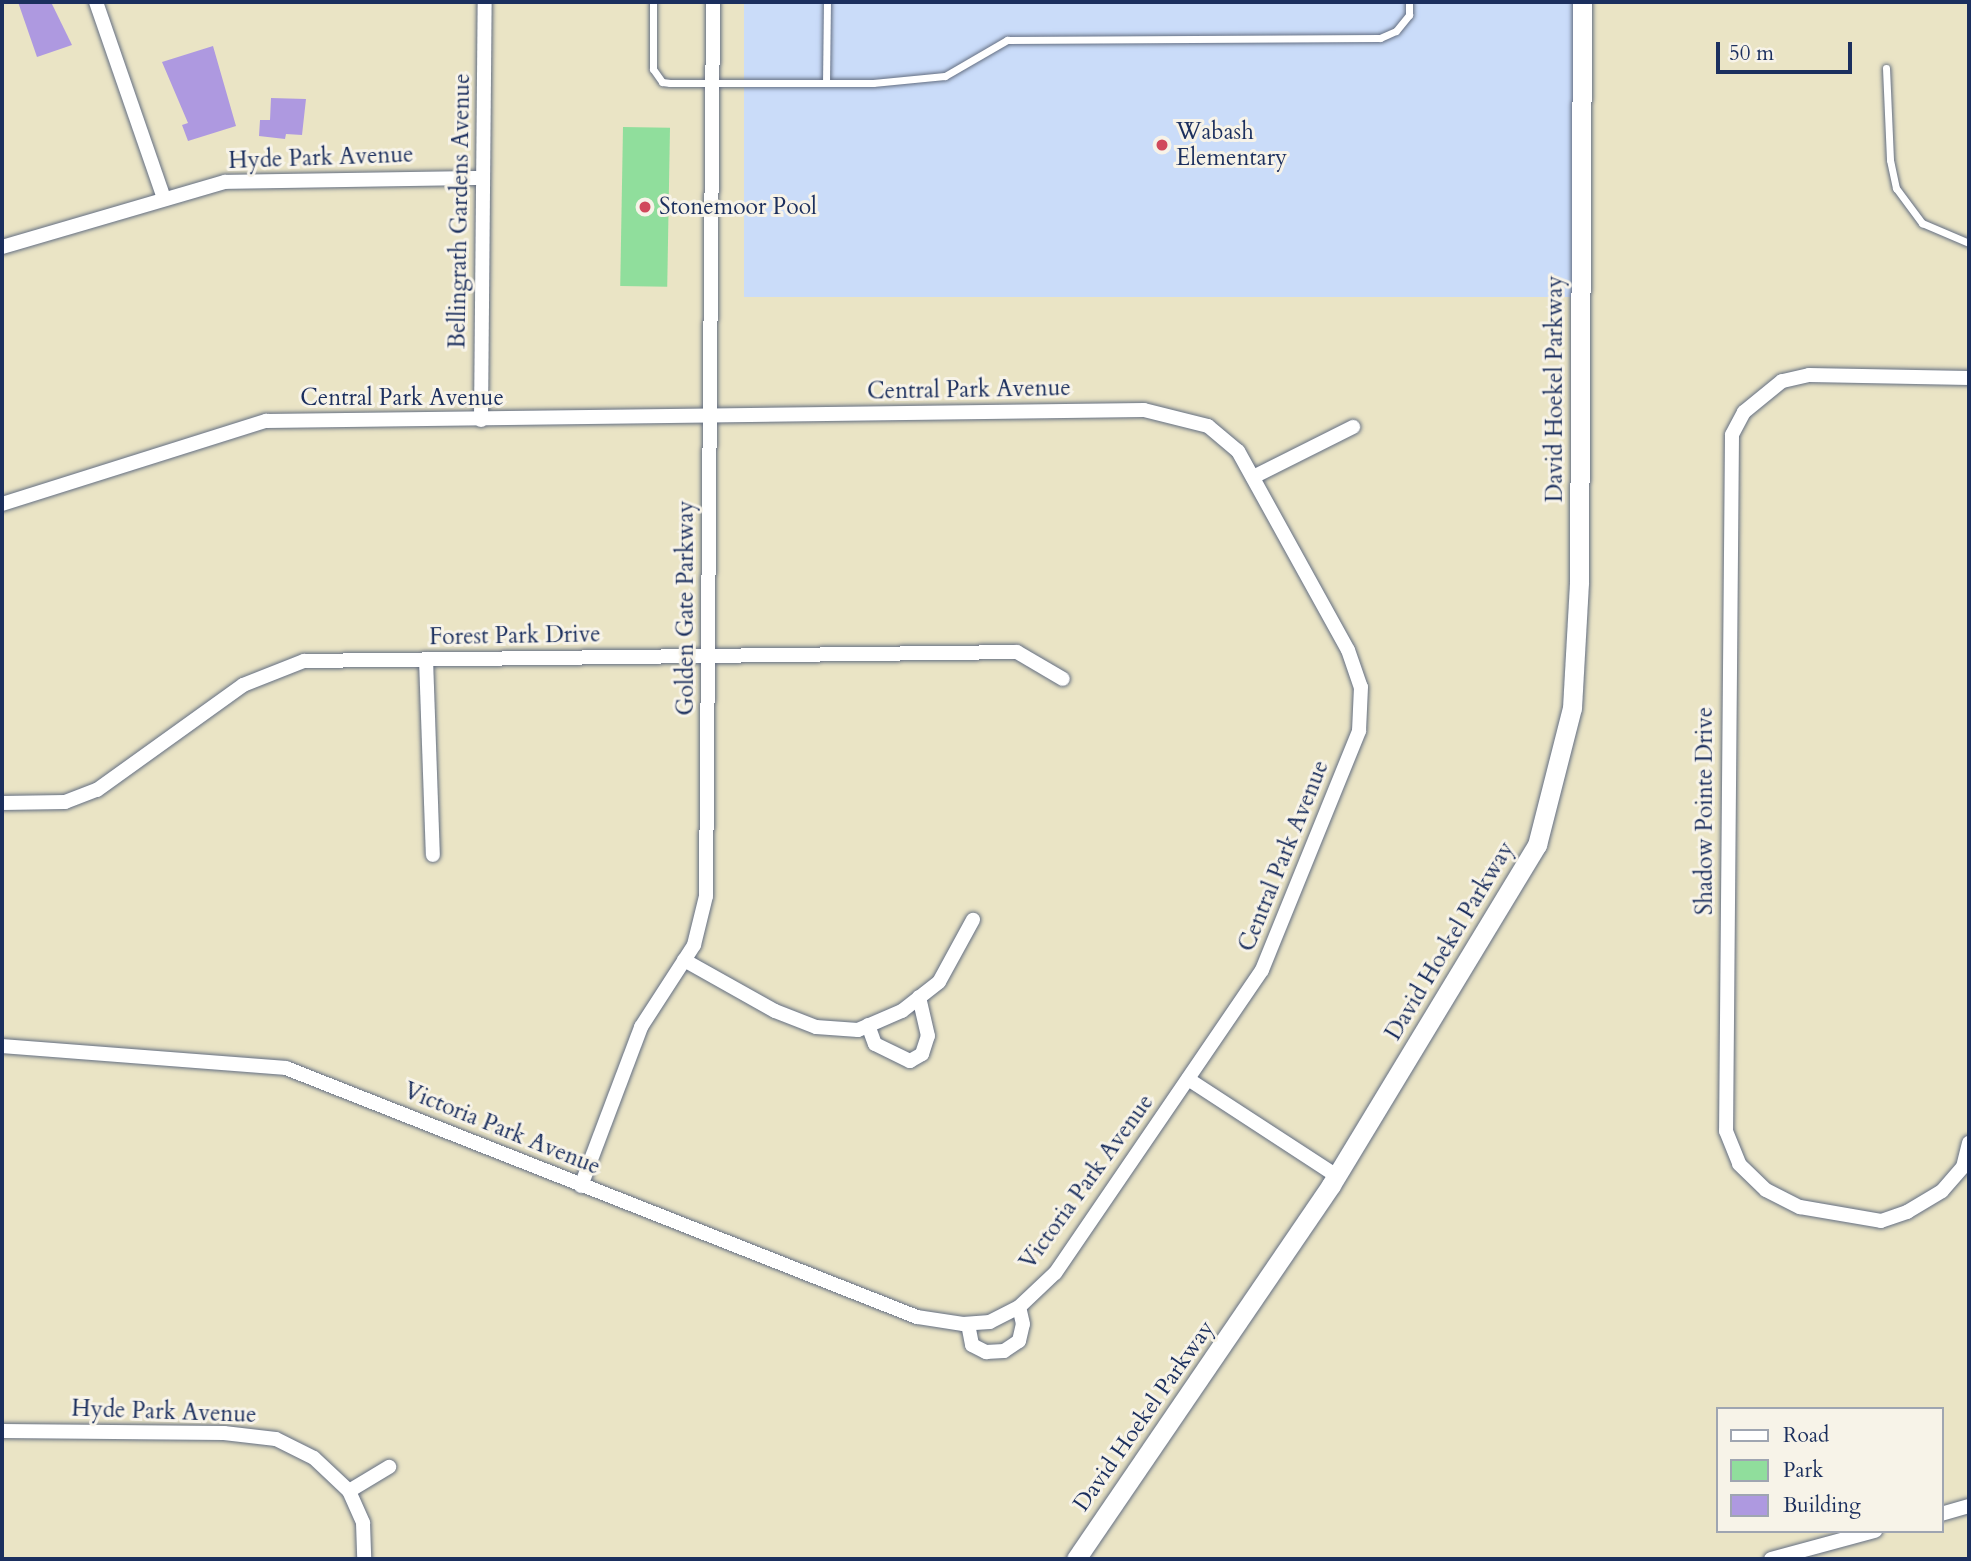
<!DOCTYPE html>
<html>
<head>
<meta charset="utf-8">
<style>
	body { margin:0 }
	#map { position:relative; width:1971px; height:1561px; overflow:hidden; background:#eae4c5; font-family:Cardo,serif }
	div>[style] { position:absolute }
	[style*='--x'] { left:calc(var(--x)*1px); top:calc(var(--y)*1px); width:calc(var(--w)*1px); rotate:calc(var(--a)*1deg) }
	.built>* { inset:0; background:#cadcf9; transform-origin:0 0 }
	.green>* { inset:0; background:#90de9c; transform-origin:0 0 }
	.building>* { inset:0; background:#ae99e0 }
	.roads { filter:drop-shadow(0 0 2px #636e82) drop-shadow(0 0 2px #636e82) }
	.service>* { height:7px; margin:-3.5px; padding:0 3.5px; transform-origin:3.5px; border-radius:3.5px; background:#fff }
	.minor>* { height:14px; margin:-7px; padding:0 7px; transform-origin:7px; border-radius:7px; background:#fff }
	.secondary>* { height:19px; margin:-9.5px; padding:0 9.5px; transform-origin:9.5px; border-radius:9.5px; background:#fff }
	.dots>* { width:19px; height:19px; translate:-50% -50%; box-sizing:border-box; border:4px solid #f7f3e8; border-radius:50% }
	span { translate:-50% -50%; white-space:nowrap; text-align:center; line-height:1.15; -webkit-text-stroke:6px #f7f3e8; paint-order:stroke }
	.poi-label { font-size:23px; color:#1b2f5e }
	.left { translate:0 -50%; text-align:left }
	.street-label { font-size:23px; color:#1b2f5e }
	.frame { position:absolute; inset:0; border:4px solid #1b2f5e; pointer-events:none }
	.legend { position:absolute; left:1716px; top:1407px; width:228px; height:126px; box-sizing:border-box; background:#f7f3e8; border:2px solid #9fa5b1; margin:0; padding:9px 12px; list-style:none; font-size:21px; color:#1b2f5e }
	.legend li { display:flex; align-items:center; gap:14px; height:35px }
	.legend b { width:35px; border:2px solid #9fa5b1 }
	.scale { position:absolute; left:1716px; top:42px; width:136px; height:32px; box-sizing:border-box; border:4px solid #1b2f5e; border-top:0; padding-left:9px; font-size:21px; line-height:24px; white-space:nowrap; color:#1b2f5e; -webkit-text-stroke:5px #f7f3e8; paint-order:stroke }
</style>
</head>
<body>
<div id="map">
	<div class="built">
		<div style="left:744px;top:2px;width:838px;height:295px"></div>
	</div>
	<div class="green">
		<div style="left:623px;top:127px;width:47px;height:159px;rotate:1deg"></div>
	</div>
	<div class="building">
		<div style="clip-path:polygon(18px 2px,51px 2px,72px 45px,37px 57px)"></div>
		<div style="clip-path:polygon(213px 46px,236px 126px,188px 141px,182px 125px,188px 123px,162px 62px)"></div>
		<div style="clip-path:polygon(271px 98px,306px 99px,302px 135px,286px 134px,285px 139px,259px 136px,260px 120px,270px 120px)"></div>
	</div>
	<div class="roads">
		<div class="service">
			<div style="--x:653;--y:2;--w:67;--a:90"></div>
			<div style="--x:653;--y:69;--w:16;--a:55"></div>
			<div style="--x:662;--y:82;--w:8;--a:7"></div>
			<div style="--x:670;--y:83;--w:203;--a:0"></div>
			<div style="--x:873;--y:83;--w:72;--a:-5.6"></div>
			<div style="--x:945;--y:76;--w:72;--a:-30.1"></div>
			<div style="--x:1007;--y:40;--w:373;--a:-0.3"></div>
			<div style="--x:1380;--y:38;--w:17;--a:-24"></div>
			<div style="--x:1396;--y:31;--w:21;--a:-51"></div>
			<div style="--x:1409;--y:15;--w:13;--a:-90"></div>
			<div style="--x:1886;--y:68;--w:92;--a:87.5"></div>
			<div style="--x:1890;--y:160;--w:29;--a:78"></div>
			<div style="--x:1896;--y:188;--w:44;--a:53.4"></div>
			<div style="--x:1922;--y:223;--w:51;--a:23.1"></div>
			<div style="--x:826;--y:83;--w:81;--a:-89.3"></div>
		</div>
		<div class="minor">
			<div style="--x:96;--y:2;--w:207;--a:70.9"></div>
			<div style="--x:2;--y:247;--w:232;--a:-16.3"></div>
			<div style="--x:225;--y:182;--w:258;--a:-0.9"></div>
			<div style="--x:1969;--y:378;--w:160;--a:-178.9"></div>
			<div style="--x:1809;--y:375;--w:28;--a:167"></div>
			<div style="--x:1782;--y:381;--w:49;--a:140.8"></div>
			<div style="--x:1744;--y:412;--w:26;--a:118"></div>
			<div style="--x:1732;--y:435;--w:696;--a:90.49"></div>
			<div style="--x:1726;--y:1131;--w:35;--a:68"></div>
			<div style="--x:1739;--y:1164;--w:37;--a:44"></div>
			<div style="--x:1766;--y:1190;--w:38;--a:27"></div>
			<div style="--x:1800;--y:1207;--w:82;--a:9.8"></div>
			<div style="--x:1881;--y:1221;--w:28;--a:-19"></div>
			<div style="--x:1907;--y:1212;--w:41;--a:-31"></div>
			<div style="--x:1942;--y:1191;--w:32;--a:-49"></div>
			<div style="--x:1963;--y:1167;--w:25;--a:-76"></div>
			<div style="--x:481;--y:420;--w:418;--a:-89.5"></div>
			<div style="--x:1253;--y:477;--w:112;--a:-26.6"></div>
			<div style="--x:2;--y:504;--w:277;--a:-17.5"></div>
			<div style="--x:266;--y:421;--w:878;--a:-0.72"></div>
			<div style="--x:1144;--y:410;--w:66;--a:14"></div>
			<div style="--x:1208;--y:426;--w:39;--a:40"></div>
			<div style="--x:1238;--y:451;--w:227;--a:61.1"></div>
			<div style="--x:1348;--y:650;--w:39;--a:71"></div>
			<div style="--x:1361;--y:687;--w:44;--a:92.6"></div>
			<div style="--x:1359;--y:731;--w:258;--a:112.1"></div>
			<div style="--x:1262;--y:970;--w:367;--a:124.3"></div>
			<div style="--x:1055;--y:1273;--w:50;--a:136.6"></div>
			<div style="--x:1019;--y:1307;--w:33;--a:153"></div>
			<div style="--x:990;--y:1322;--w:27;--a:176"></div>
			<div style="--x:963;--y:1324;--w:47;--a:-171.3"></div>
			<div style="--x:917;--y:1317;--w:678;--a:-158.47"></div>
			<div style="--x:286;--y:1068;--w:285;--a:-175.6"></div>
			<div style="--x:426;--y:659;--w:196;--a:88"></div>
			<div style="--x:2;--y:803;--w:63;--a:-0.9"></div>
			<div style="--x:65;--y:802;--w:34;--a:-21"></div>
			<div style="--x:97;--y:790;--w:180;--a:-35.7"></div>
			<div style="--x:243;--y:685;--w:66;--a:-21.5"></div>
			<div style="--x:304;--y:661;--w:713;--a:-0.72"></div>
			<div style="--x:1017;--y:652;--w:53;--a:30.4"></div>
			<div style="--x:684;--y:960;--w:104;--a:29.3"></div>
			<div style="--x:775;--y:1011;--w:44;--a:21.3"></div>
			<div style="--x:816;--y:1027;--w:42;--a:4.1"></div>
			<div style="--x:858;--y:1030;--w:48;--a:-23.4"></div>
			<div style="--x:902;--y:1011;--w:47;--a:-38.1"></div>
			<div style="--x:939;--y:982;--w:71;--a:-61.3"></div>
			<div style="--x:868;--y:1025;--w:20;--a:70"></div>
			<div style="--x:875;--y:1044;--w:39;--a:26"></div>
			<div style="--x:910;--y:1061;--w:14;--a:-30"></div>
			<div style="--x:922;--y:1054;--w:19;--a:-72"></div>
			<div style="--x:928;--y:1036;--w:40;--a:-103"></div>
			<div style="--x:1188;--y:1079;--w:176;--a:33.1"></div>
			<div style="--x:581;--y:1186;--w:170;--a:-69.3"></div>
			<div style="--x:641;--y:1027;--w:98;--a:-57.1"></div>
			<div style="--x:694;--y:945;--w:50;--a:-76.2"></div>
			<div style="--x:706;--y:896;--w:894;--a:-89.55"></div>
			<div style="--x:968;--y:1324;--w:21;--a:79"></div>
			<div style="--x:972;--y:1345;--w:16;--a:27"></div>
			<div style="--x:986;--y:1352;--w:18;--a:-3"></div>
			<div style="--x:1004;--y:1351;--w:18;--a:-34"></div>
			<div style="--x:1019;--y:1341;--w:17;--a:-77"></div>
			<div style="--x:1023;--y:1324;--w:17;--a:-103"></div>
			<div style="--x:2;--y:1431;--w:222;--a:0.5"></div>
			<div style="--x:224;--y:1433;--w:52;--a:6.6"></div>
			<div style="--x:276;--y:1439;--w:42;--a:26.6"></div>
			<div style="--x:314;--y:1458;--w:48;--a:43.3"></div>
			<div style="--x:349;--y:1491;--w:35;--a:66"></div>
			<div style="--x:363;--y:1523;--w:36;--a:88"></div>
			<div style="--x:349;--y:1491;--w:47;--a:-31"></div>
			<div style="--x:1941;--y:1514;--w:29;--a:-16"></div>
			<div style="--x:1771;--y:1559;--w:108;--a:-15.1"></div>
		</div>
		<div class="secondary">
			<div style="--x:1076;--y:1559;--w:453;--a:-55.7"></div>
			<div style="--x:1331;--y:1185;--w:398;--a:-58.8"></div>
			<div style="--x:1537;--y:845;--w:141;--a:-75.7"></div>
			<div style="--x:1572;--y:708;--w:126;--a:-86.8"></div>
			<div style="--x:1579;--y:582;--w:580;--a:-89.7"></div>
		</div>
	</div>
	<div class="dots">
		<div style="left:1162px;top:145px;background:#d1495b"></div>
		<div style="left:645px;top:207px;background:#d1495b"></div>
	</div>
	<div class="poi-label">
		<span class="left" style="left:1176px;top:145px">Wabash<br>Elementary</span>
		<span class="left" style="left:659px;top:207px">Stonemoor Pool</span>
	</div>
	<div class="street-label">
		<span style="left:321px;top:158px;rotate:-2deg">Hyde Park Avenue</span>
		<span style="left:460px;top:211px;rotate:-89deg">Bellingrath Gardens Avenue</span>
		<span style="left:1555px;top:389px;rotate:-90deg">David Hoekel Parkway</span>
		<span style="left:969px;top:390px;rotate:-1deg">Central Park Avenue</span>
		<span style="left:402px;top:398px">Central Park Avenue</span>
		<span style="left:686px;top:608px;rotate:-90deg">Golden Gate Parkway</span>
		<span style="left:515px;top:636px;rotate:-1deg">Forest Park Drive</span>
		<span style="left:1705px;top:811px;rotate:-90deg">Shadow Pointe Drive</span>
		<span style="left:1284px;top:856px;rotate:-68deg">Central Park Avenue</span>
		<span style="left:1450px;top:941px;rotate:-59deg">David Hoekel Parkway</span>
		<span style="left:502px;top:1129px;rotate:22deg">Victoria Park Avenue</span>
		<span style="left:1087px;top:1182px;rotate:-54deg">Victoria Park Avenue</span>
		<span style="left:164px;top:1412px;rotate:2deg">Hyde Park Avenue</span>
		<span style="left:1144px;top:1416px;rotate:-55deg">David Hoekel Parkway</span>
	</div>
	<div class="frame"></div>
	<ul class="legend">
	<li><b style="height:9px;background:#fff"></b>Road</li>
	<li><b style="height:19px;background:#90de9c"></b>Park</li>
	<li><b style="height:19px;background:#ae99e0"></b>Building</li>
	</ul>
	<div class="scale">50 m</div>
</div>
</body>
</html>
